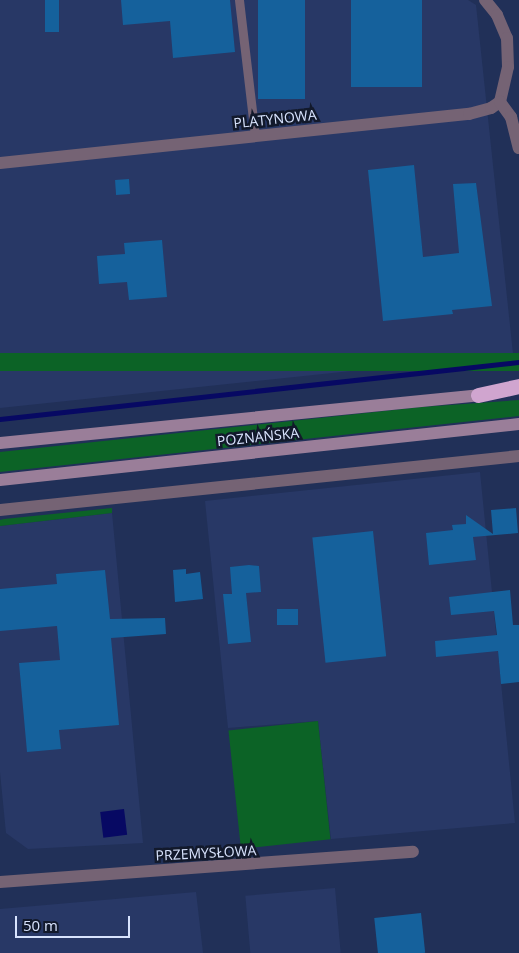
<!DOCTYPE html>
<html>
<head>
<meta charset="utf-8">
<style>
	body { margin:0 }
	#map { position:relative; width:519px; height:953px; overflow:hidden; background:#213058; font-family:"Open Sans",sans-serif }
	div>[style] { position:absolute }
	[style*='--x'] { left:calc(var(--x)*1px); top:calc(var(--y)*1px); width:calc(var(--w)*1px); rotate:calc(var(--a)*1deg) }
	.built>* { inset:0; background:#283866; transform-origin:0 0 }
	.green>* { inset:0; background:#0c6326; transform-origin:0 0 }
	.water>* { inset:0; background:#070963; transform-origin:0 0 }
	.stream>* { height:4.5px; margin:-2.25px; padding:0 2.25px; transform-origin:2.25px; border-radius:2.25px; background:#070963 }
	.building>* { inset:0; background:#15619c; transform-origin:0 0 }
	.service>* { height:9px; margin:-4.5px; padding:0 4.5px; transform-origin:4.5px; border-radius:4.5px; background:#756374 }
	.minor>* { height:12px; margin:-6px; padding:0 6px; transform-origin:6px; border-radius:6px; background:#756374 }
	.secondary>* { height:12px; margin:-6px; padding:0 6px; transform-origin:6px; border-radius:6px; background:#9a7e99 }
	.motorway>* { height:15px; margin:-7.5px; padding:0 7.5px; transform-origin:7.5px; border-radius:7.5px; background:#d0a5cf }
	span { translate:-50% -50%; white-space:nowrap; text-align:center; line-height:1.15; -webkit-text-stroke:5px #12192b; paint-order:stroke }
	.street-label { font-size:14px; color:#d8e3fd }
	.scale { position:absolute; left:15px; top:916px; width:115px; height:22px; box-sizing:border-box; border:2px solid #d8e3fd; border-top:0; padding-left:6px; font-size:15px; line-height:18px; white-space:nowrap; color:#d8e3fd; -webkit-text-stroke:4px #12192b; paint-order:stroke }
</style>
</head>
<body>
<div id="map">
	<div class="built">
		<div style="clip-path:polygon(0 0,468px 0,476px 5px,513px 354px,0 408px)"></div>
		<div style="clip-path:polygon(480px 472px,515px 823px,331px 839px,318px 721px,228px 728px,205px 501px)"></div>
		<div style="clip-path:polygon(112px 513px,143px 843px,28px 849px,6px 833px,0 772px,0 526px)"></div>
		<div style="left:335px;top:888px;width:65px;height:90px;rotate:85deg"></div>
		<div style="clip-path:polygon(196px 892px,203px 953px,0 953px,0 909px)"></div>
	</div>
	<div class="green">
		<div style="left:519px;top:353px;width:18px;height:522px;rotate:90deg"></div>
		<div style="clip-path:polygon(519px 400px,519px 416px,0 472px,0 452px,422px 407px)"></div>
		<div style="clip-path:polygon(112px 508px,112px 513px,0 526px,0 520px,4px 519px)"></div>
		<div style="left:318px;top:721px;width:119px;height:90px;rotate:84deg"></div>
	</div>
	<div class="water">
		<div style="left:124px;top:809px;width:26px;height:24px;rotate:83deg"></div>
	</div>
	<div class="stream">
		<div style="--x:0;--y:419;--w:522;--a:-6.27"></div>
	</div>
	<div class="building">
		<div style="left:45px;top:0;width:14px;height:32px"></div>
		<div style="clip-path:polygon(121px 0,230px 0,235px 52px,173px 58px,170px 21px,123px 25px)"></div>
		<div style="left:258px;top:0;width:47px;height:99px"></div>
		<div style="left:351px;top:0;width:71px;height:87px"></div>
		<div style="clip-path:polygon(414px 165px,423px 257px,459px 253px,453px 184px,476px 183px,492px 306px,452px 310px,453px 314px,383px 321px,368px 170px)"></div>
		<div style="left:129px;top:179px;width:15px;height:14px;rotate:86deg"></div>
		<div style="clip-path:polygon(162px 240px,167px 297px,129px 300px,127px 282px,99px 284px,97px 256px,125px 254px,124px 243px)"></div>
		<div style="clip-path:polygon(516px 508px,518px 533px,473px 537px,476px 560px,429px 565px,426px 533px,453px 530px,452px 525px,466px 524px,466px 515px,493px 534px,491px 510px)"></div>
		<div style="left:373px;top:531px;width:126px;height:61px;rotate:84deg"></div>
		<div style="clip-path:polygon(249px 565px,259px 566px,261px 592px,246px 593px,251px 642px,228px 644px,223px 594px,232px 594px,230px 567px)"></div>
		<div style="clip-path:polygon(186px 569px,186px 574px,200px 572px,203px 599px,175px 602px,173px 570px)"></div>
		<div style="clip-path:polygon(105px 570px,110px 619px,165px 618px,166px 634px,111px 638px,119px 725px,59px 730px,61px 749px,27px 752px,19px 663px,60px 660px,57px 626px,0 631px,0 589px,57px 584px,56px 574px)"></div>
		<div style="clip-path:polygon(510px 590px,513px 625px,519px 625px,519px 682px,501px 684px,498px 651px,436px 657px,435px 641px,497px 635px,494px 611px,451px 615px,449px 597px)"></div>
		<div style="left:277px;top:609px;width:21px;height:16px"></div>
		<div style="left:421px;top:913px;width:40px;height:47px;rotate:84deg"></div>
	</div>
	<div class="service">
		<div style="--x:239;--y:0;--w:137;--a:83.3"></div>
	</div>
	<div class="minor">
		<div style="--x:485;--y:0;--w:19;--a:51"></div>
		<div style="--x:497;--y:15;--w:25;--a:67"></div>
		<div style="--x:507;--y:38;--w:29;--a:88"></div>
		<div style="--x:508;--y:67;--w:36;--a:103"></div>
		<div style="--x:0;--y:163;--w:472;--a:-6"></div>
		<div style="--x:469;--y:114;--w:23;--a:-15"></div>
		<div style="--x:491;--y:108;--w:11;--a:-34"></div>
		<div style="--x:500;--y:102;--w:19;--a:54"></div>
		<div style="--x:511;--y:117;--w:32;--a:76"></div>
		<div style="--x:0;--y:510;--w:522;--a:-5.94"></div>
		<div style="--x:0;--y:882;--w:414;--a:-4.2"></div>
	</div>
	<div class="secondary">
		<div style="--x:0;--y:443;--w:489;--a:-5.7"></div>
		<div style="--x:0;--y:480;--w:522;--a:-6.16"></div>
	</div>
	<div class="motorway">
		<div style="--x:478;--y:395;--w:42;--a:-12.4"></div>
	</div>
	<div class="street-label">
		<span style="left:275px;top:119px;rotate:-6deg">PLATYNOWA</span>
		<span style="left:258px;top:437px;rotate:-6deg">POZNAŃSKA</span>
		<span style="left:206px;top:853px;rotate:-3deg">PRZEMYSŁOWA</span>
	</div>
	<div class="scale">50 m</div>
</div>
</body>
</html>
